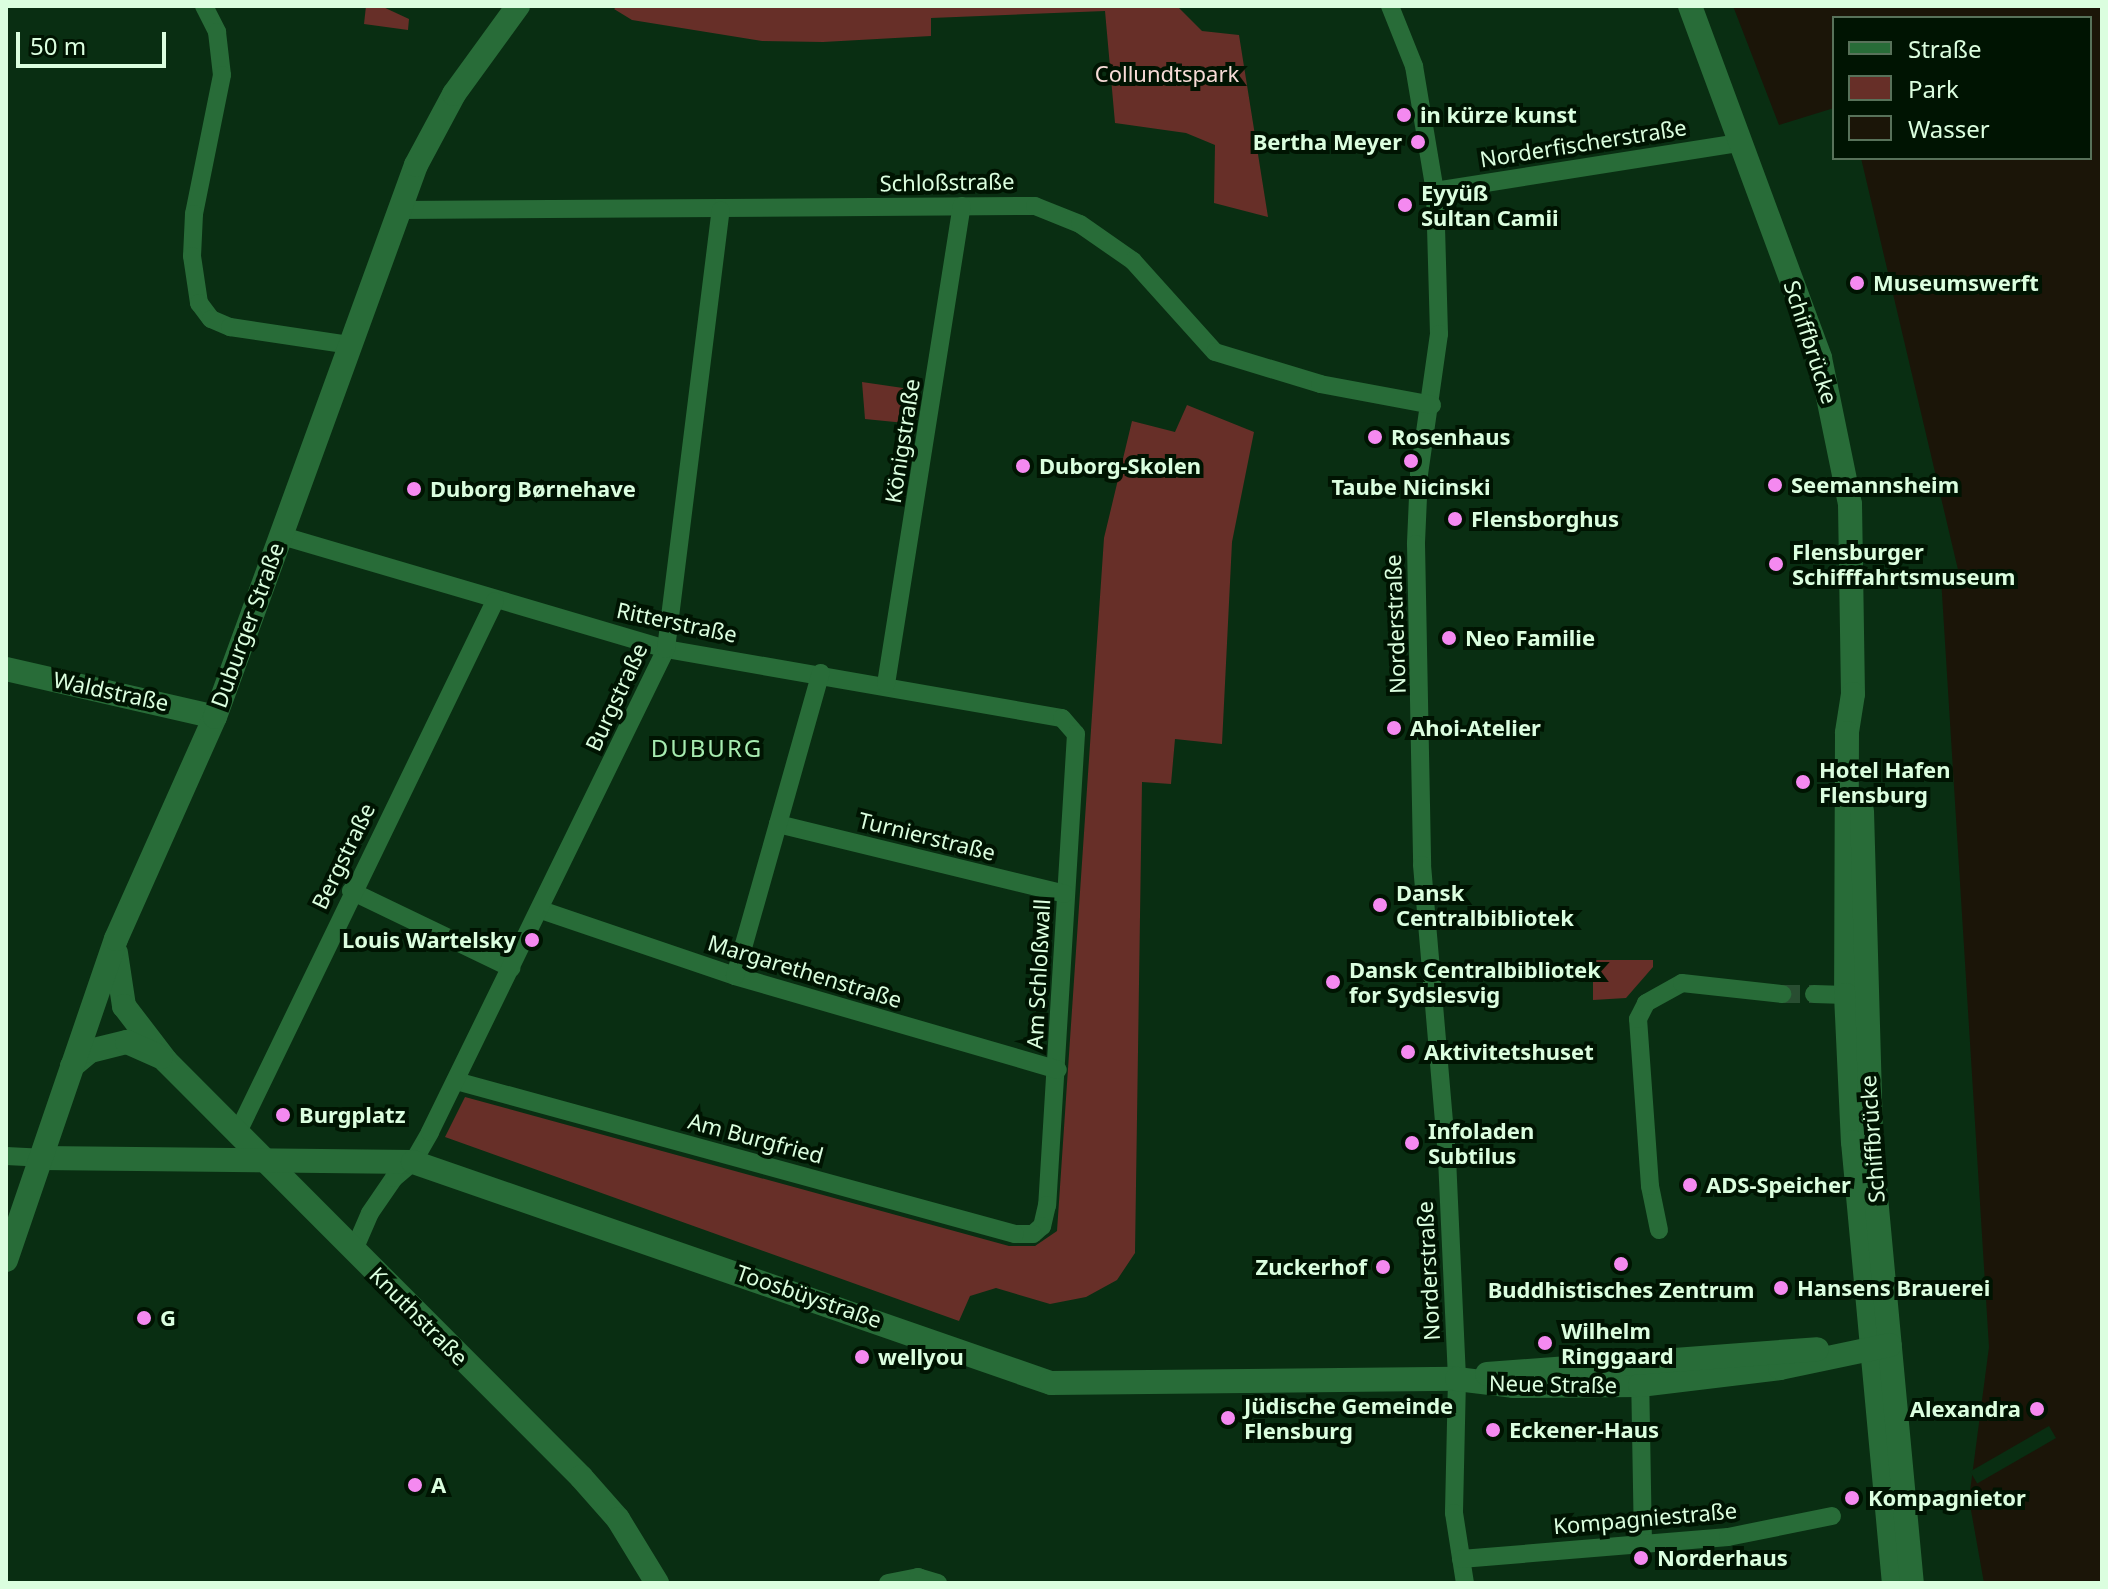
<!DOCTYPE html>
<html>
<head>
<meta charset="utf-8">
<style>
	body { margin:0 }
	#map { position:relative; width:2108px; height:1589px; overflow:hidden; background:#092e12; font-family:"Noto Sans",sans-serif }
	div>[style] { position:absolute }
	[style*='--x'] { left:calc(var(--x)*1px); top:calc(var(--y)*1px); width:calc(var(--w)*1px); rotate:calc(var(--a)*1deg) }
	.green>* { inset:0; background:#672f28 }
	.water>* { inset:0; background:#1b1508 }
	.pier>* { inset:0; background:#092e12; transform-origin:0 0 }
	.street-tunnel>* { height:18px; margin-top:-9px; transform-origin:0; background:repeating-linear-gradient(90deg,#284d31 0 18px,transparent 0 27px) }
	.street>* { height:18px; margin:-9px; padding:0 9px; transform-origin:9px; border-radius:9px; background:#286c38 }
	.secondary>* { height:24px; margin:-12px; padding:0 12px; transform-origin:12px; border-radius:12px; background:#286c38 }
	.dots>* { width:22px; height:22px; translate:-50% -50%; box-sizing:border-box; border:4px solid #001402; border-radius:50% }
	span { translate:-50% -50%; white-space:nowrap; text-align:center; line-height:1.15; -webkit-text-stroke:8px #001402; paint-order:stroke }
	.park-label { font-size:22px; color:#f6dbd6 }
	.poi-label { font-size:22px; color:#dbfedf; font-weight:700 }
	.left { translate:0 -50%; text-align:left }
	.right { translate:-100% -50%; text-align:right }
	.street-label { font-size:22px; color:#dbfedf }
	.neighbourhood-label { font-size:24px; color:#a6ecb0; letter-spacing:2px }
	.frame { position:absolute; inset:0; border:8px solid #dbfedf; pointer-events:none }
	.legend { position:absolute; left:1832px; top:16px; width:260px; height:144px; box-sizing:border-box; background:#001402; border:2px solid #58725a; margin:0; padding:10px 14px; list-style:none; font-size:24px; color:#dbfedf }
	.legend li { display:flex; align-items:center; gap:16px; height:40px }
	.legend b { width:40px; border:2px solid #58725a }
	.scale { position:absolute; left:16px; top:32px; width:150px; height:36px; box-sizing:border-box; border:4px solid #dbfedf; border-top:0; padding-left:10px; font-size:24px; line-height:28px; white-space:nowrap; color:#dbfedf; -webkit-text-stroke:6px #001402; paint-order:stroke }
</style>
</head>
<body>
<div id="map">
	<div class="green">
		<div style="clip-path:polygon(366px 6px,381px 6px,409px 19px,408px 30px,364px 24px)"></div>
		<div style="clip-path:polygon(618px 6px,1177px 6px,1202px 31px,1239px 35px,1268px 217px,1214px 203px,1215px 145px,1186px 133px,1115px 123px,1105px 11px,931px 18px,931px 36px,823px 42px,762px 41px,632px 20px,614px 9px)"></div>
		<div style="clip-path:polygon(862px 382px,903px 388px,905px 423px,865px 419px)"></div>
		<div style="clip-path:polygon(1187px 405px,1254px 432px,1232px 542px,1222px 744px,1175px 739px,1171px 784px,1142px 782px,1135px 1253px,1117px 1280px,1086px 1297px,1050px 1304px,996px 1288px,970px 1296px,959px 1321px,445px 1137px,465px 1097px,1009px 1246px,1035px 1246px,1057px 1231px,1104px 538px,1132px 421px,1175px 432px)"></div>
		<div style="clip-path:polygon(1593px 960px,1653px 960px,1653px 967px,1626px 998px,1593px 1000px)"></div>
	</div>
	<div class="water">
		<div style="clip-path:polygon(1733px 6px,2102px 6px,2102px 1583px,1984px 1583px,1969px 1499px,1989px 1347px,1941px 578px,1959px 574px,1861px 158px,2090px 158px,2090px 18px,1834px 18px,1834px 108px,1779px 125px)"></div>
	</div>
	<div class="pier">
		<div style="left:2049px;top:1426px;width:14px;height:91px;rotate:60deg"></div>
	</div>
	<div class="street-tunnel">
		<div style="--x:1782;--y:994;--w:32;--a:0"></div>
	</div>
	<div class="street">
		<div style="--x:204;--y:6;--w:29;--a:63"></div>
		<div style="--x:217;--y:32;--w:43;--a:83.4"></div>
		<div style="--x:222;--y:75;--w:142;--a:101.4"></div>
		<div style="--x:194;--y:214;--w:42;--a:92.7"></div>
		<div style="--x:192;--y:256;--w:48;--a:81.5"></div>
		<div style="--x:199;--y:303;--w:20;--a:53"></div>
		<div style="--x:211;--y:319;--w:21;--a:23"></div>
		<div style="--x:230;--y:327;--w:122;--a:8.5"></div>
		<div style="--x:1390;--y:6;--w:65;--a:68.2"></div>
		<div style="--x:1414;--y:66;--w:127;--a:80.5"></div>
		<div style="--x:1435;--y:191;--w:143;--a:88.4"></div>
		<div style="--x:1439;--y:334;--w:141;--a:98.1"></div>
		<div style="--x:1419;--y:474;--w:70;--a:92.5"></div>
		<div style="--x:1416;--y:544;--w:321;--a:88.9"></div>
		<div style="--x:1422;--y:865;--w:294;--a:85.1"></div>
		<div style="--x:1447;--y:1158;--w:221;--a:87.4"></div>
		<div style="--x:1457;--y:1379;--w:134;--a:91.3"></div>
		<div style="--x:1454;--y:1513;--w:71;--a:81.1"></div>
		<div style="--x:1435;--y:191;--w:308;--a:-9"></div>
		<div style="--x:399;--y:210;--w:636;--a:-0.36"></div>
		<div style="--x:1035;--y:206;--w:48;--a:21.8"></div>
		<div style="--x:1080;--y:224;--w:65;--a:34.9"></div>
		<div style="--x:1133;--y:261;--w:122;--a:48"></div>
		<div style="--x:1215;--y:352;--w:110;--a:16.9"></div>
		<div style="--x:1320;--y:384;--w:114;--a:10.6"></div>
		<div style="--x:279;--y:535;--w:403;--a:16.4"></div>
		<div style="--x:666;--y:649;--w:402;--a:9.9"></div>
		<div style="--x:1062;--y:718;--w:21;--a:49"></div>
		<div style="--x:1076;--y:734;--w:472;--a:93.5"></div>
		<div style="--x:1047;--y:1205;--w:22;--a:103"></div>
		<div style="--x:1042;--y:1226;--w:12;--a:138"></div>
		<div style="--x:1033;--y:1234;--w:18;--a:180"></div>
		<div style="--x:1015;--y:1234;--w:580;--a:-164.69"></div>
		<div style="--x:886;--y:684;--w:484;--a:-81"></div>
		<div style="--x:778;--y:824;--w:295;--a:13.7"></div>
		<div style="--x:351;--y:891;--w:178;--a:25.7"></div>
		<div style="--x:541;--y:910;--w:205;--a:18.8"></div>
		<div style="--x:735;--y:976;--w:336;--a:16.2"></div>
		<div style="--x:735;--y:976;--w:315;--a:-74.2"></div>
		<div style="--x:1814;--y:994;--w:32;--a:2"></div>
		<div style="--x:237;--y:1134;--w:592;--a:-64.17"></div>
		<div style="--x:6;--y:1156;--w:35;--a:3"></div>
		<div style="--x:1659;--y:1230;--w:45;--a:-101.6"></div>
		<div style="--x:1650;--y:1186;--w:167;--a:-94.1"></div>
		<div style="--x:1638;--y:1019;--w:18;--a:-63"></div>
		<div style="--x:1646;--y:1003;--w:41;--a:-29.1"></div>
		<div style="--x:1682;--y:983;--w:101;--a:6.3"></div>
		<div style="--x:354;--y:1250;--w:40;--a:-66.6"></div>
		<div style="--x:370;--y:1213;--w:42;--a:-55.6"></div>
		<div style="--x:394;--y:1178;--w:25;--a:-40"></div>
		<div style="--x:413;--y:1162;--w:34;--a:-60"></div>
		<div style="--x:430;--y:1132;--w:538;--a:-63.96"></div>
		<div style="--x:666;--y:649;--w:442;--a:-82.9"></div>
		<div style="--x:1640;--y:1372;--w:168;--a:89"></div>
		<div style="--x:1461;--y:1559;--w:268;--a:-4.7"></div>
		<div style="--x:1728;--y:1537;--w:106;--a:-11.4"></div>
		<div style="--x:888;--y:1583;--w:31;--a:-11"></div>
		<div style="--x:918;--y:1577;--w:21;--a:17"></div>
	</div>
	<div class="secondary">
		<div style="--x:1690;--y:6;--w:375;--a:69.7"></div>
		<div style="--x:1820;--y:358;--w:149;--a:78.4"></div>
		<div style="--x:1850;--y:504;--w:190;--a:89.1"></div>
		<div style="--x:1853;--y:694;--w:39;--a:99"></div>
		<div style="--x:1847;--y:733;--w:262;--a:90.2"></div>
		<div style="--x:1846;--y:995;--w:147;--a:87.3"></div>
		<div style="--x:1853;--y:1142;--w:443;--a:84.7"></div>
		<div style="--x:6;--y:669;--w:214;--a:12.9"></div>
		<div style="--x:1862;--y:811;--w:332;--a:88.4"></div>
		<div style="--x:1871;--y:1143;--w:442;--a:84.7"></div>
		<div style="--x:116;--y:953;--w:54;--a:81.4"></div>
		<div style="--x:124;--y:1006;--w:69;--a:52.6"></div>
		<div style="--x:166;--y:1061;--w:588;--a:45.07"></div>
		<div style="--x:581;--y:1477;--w:56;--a:48.6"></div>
		<div style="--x:618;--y:1519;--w:75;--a:58.6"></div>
		<div style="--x:72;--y:1066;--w:23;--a:-40"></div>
		<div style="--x:90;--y:1051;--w:38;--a:-14"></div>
		<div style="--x:127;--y:1042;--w:37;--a:24"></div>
		<div style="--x:41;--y:1158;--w:372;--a:0.6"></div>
		<div style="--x:413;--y:1162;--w:675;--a:19.11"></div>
		<div style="--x:1051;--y:1383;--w:406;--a:-0.6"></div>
		<div style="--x:1457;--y:1379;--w:56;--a:7.1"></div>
		<div style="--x:1513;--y:1386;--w:127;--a:-0.5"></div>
		<div style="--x:1640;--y:1385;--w:141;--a:-6.9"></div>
		<div style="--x:1780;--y:1368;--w:112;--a:-11.8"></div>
		<div style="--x:6;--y:1260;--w:339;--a:-71.1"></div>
		<div style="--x:116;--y:939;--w:243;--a:-66"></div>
		<div style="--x:215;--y:717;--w:587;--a:-69.99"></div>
		<div style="--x:416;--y:165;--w:81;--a:-61.8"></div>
		<div style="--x:454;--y:94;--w:109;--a:-54"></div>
		<div style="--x:1487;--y:1374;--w:331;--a:-4.3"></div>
	</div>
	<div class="dots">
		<div style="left:1404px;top:115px;background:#f489f0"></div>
		<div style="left:1418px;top:142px;background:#f489f0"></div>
		<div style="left:1405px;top:205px;background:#f489f0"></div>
		<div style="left:1857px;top:283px;background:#f489f0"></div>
		<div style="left:1375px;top:437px;background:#f489f0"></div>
		<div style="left:1411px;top:461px;background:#f489f0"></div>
		<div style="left:1023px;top:466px;background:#f489f0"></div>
		<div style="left:1775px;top:485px;background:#f489f0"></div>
		<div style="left:414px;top:489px;background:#f489f0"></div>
		<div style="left:1455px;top:519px;background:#f489f0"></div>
		<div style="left:1776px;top:564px;background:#f489f0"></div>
		<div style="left:1449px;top:638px;background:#f489f0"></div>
		<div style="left:1394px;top:728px;background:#f489f0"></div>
		<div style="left:1803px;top:782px;background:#f489f0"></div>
		<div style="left:1380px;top:905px;background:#f489f0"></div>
		<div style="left:532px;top:940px;background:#f489f0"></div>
		<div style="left:1333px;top:982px;background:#f489f0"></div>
		<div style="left:1408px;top:1052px;background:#f489f0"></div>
		<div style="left:283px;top:1115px;background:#f489f0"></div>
		<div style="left:1412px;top:1143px;background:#f489f0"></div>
		<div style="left:1690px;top:1185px;background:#f489f0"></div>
		<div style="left:1621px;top:1264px;background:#f489f0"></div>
		<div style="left:1383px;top:1267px;background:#f489f0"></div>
		<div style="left:1781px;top:1288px;background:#f489f0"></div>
		<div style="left:144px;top:1318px;background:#f489f0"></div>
		<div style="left:1545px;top:1343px;background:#f489f0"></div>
		<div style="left:862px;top:1357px;background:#f489f0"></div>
		<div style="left:2037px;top:1409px;background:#f489f0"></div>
		<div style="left:1228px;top:1418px;background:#f489f0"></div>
		<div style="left:1493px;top:1430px;background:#f489f0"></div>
		<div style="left:415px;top:1485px;background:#f489f0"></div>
		<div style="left:1852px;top:1498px;background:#f489f0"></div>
		<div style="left:1641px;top:1558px;background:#f489f0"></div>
	</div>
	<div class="park-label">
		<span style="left:1167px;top:74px">Collundtspark</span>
	</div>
	<div class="poi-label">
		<span class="left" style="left:1420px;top:115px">in kürze kunst</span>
		<span class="right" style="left:1402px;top:142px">Bertha Meyer</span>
		<span class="left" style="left:1421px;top:205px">Eyyüß<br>Sultan Camii</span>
		<span class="left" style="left:1873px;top:283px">Museumswerft</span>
		<span class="left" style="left:1391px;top:437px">Rosenhaus</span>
		<span class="left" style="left:1039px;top:466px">Duborg-Skolen</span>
		<span class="left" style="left:1791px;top:485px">Seemannsheim</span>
		<span style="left:1411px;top:487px">Taube Nicinski</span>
		<span class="left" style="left:430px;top:489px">Duborg Børnehave</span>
		<span class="left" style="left:1471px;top:519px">Flensborghus</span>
		<span class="left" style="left:1792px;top:564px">Flensburger<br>Schifffahrtsmuseum</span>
		<span class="left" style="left:1465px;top:638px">Neo Familie</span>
		<span class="left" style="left:1410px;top:728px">Ahoi-Atelier</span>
		<span class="left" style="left:1819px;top:782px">Hotel Hafen<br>Flensburg</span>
		<span class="left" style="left:1396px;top:905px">Dansk<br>Centralbibliotek</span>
		<span class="right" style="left:516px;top:940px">Louis Wartelsky</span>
		<span class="left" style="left:1349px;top:982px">Dansk Centralbibliotek<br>for Sydslesvig</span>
		<span class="left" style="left:1424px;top:1052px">Aktivitetshuset</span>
		<span class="left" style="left:299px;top:1115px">Burgplatz</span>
		<span class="left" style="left:1428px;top:1143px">Infoladen<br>Subtilus</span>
		<span class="left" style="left:1706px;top:1185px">ADS-Speicher</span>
		<span class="right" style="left:1367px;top:1267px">Zuckerhof</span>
		<span class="left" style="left:1797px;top:1288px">Hansens Brauerei</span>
		<span style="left:1621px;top:1290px">Buddhistisches Zentrum</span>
		<span class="left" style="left:160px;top:1318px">G</span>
		<span class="left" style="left:1561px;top:1343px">Wilhelm<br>Ringgaard</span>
		<span class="left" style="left:878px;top:1357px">wellyou</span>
		<span class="left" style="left:1244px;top:1418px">Jüdische Gemeinde<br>Flensburg</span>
		<span class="right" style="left:2021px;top:1409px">Alexandra</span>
		<span class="left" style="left:1509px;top:1430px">Eckener-Haus</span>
		<span class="left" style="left:431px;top:1485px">A</span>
		<span class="left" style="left:1868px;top:1498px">Kompagnietor</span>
		<span class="left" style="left:1657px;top:1558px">Norderhaus</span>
	</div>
	<div class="street-label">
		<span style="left:1583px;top:143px;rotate:-9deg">Norderfischerstraße</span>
		<span style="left:947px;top:182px;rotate:-1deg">Schloßstraße</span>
		<span style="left:1811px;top:342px;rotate:72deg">Schiffbrücke</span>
		<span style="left:902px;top:441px;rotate:-81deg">Königstraße</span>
		<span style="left:677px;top:622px;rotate:12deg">Ritterstraße</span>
		<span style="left:1395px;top:624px;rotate:-92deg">Norderstraße</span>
		<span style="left:247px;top:625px;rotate:-70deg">Duburger Straße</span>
		<span style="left:111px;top:691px;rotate:12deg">Waldstraße</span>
		<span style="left:616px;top:697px;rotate:-65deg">Burgstraße</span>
		<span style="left:927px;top:836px;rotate:14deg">Turnierstraße</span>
		<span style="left:343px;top:856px;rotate:-64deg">Bergstraße</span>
		<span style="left:805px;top:971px;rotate:17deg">Margarethenstraße</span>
		<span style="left:1038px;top:974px;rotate:-87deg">Am Schloßwall</span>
		<span style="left:756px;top:1138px;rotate:15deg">Am Burgfried</span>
		<span style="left:1872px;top:1139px;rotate:-94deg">Schiffbrücke</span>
		<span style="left:1428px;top:1271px;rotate:-93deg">Norderstraße</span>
		<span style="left:809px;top:1296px;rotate:19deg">Toosbüystraße</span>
		<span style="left:419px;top:1316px;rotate:45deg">Knuthstraße</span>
		<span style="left:1553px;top:1384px;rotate:1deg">Neue Straße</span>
		<span style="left:1645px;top:1518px;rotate:-5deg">Kompagniestraße</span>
	</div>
	<div class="neighbourhood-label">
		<span style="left:707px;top:748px">DUBURG</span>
	</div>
	<div class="frame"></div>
	<ul class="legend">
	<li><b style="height:10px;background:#286c38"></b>Straße</li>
	<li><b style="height:22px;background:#672f28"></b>Park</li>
	<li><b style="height:22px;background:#1b1508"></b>Wasser</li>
	</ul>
	<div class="scale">50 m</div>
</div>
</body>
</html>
